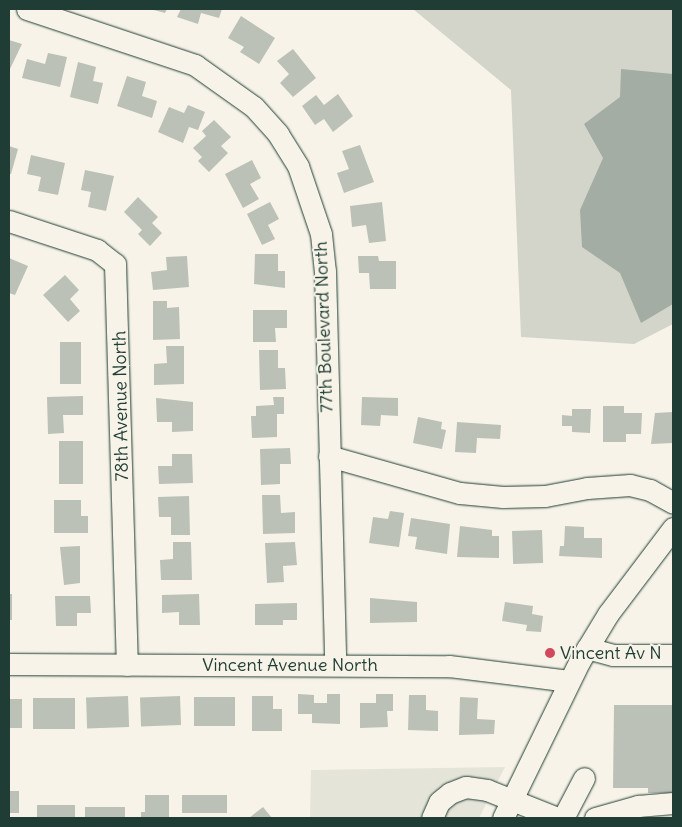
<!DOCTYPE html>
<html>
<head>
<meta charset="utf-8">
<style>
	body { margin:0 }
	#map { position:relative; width:682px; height:827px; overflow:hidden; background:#f7f3e8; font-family:Delius,sans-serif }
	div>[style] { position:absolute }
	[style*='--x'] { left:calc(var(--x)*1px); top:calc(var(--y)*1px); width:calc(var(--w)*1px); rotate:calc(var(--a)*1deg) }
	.built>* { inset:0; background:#e5e4d9 }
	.green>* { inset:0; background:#d3d5ca }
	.water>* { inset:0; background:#a4ada3 }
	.building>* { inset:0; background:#bbc1b6; transform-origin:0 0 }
	.roads { filter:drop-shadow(0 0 1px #1f3d34) drop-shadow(0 0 1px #1f3d34) }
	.minor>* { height:21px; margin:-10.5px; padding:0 10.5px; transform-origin:10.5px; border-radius:10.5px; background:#f7f3e8 }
	.dots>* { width:14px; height:14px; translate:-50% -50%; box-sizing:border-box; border:2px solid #f7f3e8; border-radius:50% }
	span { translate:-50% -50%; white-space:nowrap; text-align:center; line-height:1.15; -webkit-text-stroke:4px #f7f3e8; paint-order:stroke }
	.street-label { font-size:18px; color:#1f3d34 }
	.poi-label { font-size:18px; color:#1f3d34 }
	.left { translate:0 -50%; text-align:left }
	.frame { position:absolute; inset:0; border:10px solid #1f3d34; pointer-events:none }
</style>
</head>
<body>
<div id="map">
	<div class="built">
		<div style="clip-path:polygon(505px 767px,479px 818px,310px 818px,311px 770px)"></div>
	</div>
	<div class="green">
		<div style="clip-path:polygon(413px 9px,673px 9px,673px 324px,634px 344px,521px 337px,511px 90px)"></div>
	</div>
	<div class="water">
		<div style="clip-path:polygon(621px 69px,673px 74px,673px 304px,641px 323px,620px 273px,582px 247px,580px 210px,603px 158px,584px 124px,620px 97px)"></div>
	</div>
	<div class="building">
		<div style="clip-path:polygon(150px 9px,167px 9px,165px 13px)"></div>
		<div style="clip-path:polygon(181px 9px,222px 9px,219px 18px,201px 13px,198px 24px,177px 17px)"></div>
		<div style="clip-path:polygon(241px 16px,275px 38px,259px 64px,240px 52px,244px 47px,228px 38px)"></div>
		<div style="clip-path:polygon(9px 40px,22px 44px,9px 71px)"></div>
		<div style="clip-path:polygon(293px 49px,316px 78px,293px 97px,280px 83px,289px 74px,277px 61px)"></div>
		<div style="clip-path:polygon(48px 53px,67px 57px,60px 87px,22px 78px,27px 59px,45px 64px)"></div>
		<div style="clip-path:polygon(78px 62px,96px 67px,93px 81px,103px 83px,98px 104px,70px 97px)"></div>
		<div style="clip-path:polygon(127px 76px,146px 82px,142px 96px,157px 101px,152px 118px,117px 106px)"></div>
		<div style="clip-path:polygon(338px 94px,353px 116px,333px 132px,324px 119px,315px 125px,302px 106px,316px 95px,324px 105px)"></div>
		<div style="clip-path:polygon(188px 105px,205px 112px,198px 130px,189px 127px,183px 143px,158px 132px,169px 107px,184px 113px)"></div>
		<div style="clip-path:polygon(214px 120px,231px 137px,221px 146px,228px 153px,209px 172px,198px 161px,202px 157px,193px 148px,206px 136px,202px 131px)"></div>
		<div style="clip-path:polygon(360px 145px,374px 182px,344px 193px,337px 173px,349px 169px,342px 151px)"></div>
		<div style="clip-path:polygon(9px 146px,18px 149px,11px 174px,9px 174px)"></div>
		<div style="clip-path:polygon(31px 155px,65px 163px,58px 195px,38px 191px,41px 177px,27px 174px)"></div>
		<div style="clip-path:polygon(252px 160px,261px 178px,250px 184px,259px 199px,243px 208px,225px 174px)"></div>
		<div style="clip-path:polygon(85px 170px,114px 176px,106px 211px,88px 207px,91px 192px,81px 190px)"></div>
		<div style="clip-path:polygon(138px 197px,158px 217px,152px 223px,162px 233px,150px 246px,138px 234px,142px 230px,124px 212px)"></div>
		<div style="clip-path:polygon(270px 202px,279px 219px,268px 225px,275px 239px,262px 245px,247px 214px)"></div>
		<div style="clip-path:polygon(382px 202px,386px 241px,369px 243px,366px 225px,352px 227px,350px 206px)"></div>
		<div style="clip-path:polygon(255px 254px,278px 254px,278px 271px,285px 271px,285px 288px,254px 284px)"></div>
		<div style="clip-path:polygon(187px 256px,189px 287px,153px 290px,151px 272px,167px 270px,166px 257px)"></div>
		<div style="clip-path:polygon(358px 256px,378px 256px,379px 261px,396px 261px,396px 289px,370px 289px,369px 273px,359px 273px)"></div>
		<div style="clip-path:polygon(9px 258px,28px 266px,15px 295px,9px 293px)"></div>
		<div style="clip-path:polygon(65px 275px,79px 290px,70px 299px,80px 311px,68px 322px,43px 295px)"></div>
		<div style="clip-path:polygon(153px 301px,167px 301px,167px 308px,179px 307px,180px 339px,153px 340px)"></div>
		<div style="clip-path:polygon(253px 310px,287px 310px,287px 328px,275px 328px,276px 342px,253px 342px)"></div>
		<div style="left:60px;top:342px;width:21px;height:42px"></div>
		<div style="clip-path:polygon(166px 346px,184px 346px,184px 384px,154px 385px,154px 364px,167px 363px)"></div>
		<div style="clip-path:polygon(259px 350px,278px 350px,278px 368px,285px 368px,286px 389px,260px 390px)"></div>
		<div style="clip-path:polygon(83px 396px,83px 415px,63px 415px,64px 433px,48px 434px,47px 397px)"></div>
		<div style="clip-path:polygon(273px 397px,284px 397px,284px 414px,277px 414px,277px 437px,252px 438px,251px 416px,256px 416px,256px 406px,274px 405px)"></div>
		<div style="clip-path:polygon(362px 397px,398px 398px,398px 416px,381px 415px,380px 426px,361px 425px)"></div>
		<div style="clip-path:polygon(156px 398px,193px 402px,193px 431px,172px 432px,172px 422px,157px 422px)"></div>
		<div style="clip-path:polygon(603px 406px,624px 406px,624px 413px,642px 413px,641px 434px,626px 434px,626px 442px,603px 442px)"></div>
		<div style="clip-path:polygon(572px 409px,591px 409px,590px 433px,572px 432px,572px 426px,562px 426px,562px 415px,572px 416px)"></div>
		<div style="clip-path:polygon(673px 412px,673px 443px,651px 444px,655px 413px)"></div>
		<div style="clip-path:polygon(418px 417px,442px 422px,441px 429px,446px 430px,442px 449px,413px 443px)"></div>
		<div style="clip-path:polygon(457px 422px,501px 425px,500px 439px,477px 438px,476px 453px,455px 452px)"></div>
		<div style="left:59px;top:441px;width:24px;height:43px"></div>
		<div style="clip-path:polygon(290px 448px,291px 464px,280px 464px,280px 484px,261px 485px,260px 449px)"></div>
		<div style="clip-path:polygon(172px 454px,192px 454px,193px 483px,159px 484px,158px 466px,172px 466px)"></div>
		<div style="clip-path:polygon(262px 495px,280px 495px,281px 513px,295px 512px,295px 533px,263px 534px)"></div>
		<div style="clip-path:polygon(189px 496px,190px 535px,171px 535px,171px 517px,159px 517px,158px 497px)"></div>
		<div style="clip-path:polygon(54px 500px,81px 500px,81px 516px,88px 516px,88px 533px,54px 533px)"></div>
		<div style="clip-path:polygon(390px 511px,404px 513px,399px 547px,369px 543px,373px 517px,388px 519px)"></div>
		<div style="clip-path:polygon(411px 518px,450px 524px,447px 554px,415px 549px,417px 537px,408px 536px)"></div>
		<div style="clip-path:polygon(460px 526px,492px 530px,492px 536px,499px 536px,499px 558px,457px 557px)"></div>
		<div style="clip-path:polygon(565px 526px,584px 527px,584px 538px,602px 538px,602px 558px,559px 556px,560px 546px,564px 546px)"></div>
		<div style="left:542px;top:530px;width:33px;height:30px;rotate:88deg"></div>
		<div style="clip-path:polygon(173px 542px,191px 542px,192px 580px,161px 580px,160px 560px,173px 559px)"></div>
		<div style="clip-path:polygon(295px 542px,297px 565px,283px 566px,284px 582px,267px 583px,265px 543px)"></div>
		<div style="clip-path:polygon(80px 546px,80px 583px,64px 585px,60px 547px)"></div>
		<div style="left:9px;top:594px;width:3px;height:26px"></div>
		<div style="clip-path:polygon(199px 594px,200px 625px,179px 625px,179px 612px,162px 613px,162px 595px)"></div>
		<div style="clip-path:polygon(55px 596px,90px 596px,91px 613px,77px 613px,77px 626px,56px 626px)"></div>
		<div style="clip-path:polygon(370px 598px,417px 602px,417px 622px,370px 623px)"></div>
		<div style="clip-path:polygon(505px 602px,533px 606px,532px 614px,543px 616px,541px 632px,526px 631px,527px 625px,502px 621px)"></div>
		<div style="clip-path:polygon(297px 603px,297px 620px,283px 620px,283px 625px,255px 625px,255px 604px)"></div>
		<div style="clip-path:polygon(298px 694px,314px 695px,314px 703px,327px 703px,327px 694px,340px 694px,340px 724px,312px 723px,312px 714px,298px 714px)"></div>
		<div style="clip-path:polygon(376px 694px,393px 694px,393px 711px,387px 711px,388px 727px,360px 728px,360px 703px,376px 703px)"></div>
		<div style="clip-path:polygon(409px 695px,426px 695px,426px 710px,438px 711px,438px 731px,408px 730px)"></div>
		<div style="left:128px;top:696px;width:31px;height:42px;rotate:88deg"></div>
		<div style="left:180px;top:696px;width:29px;height:40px;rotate:88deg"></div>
		<div style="clip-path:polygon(252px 696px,273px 696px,273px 709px,282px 709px,282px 731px,252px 731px)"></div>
		<div style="left:194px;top:697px;width:41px;height:29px"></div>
		<div style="clip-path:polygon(460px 697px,478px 698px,477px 719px,495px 720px,494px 734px,459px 735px)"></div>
		<div style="left:33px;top:698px;width:42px;height:31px"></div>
		<div style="left:9px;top:699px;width:13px;height:29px"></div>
		<div style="clip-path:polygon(614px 705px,673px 705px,673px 793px,648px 793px,648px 788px,613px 788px)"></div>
		<div style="left:9px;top:791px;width:10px;height:22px"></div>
		<div style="clip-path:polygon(145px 795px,169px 795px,169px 818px,141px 818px,141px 812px,145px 812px)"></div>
		<div style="left:227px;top:795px;width:18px;height:45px;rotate:90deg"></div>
		<div style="left:75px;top:805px;width:13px;height:38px;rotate:90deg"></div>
		<div style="left:125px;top:807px;width:11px;height:40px;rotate:90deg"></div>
		<div style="clip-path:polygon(263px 807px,272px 818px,249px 818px)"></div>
	</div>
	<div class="roads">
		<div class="minor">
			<div style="--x:27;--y:9;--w:177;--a:18.4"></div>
			<div style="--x:195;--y:65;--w:72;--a:35.4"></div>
			<div style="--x:254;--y:107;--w:36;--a:48"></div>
			<div style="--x:278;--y:134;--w:38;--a:58"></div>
			<div style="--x:298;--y:166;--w:72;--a:71.3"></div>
			<div style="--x:321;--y:234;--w:37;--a:84"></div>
			<div style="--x:325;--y:271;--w:394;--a:88.5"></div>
			<div style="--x:9;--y:221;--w:93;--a:18.2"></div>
			<div style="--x:97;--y:250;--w:23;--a:38"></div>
			<div style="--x:115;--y:264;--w:401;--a:88.3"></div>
			<div style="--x:329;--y:456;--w:136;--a:15.8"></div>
			<div style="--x:460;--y:493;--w:43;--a:5.3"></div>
			<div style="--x:503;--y:497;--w:42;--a:-1.4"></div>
			<div style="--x:545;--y:496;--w:43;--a:-10.8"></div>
			<div style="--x:587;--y:488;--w:43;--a:-4"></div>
			<div style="--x:630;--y:485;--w:21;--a:14"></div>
			<div style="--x:650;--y:490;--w:26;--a:29"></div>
			<div style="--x:587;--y:648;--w:27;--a:15"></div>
			<div style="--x:613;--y:655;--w:60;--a:0"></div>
			<div style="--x:9;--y:664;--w:440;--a:0.3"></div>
			<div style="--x:449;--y:666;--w:121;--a:7.1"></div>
			<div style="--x:432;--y:818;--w:17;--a:-66"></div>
			<div style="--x:439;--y:802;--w:14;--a:-39"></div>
			<div style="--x:450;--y:793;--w:17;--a:-21"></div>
			<div style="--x:466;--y:787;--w:21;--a:8"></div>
			<div style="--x:487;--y:790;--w:75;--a:21.8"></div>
			<div style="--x:503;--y:818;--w:174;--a:-64"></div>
			<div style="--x:579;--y:662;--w:56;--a:-58.9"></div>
			<div style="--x:608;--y:614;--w:108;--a:-52.9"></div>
			<div style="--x:563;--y:818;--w:45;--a:-62.3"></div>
			<div style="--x:595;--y:818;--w:45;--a:-15.6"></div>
			<div style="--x:638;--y:806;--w:35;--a:-5"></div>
		</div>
	</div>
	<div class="dots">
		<div style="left:550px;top:653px;background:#d1495b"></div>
	</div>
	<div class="street-label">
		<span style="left:324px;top:327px;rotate:-92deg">77th Boulevard North</span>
		<span style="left:121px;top:406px;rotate:-91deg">78th Avenue North</span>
		<span style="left:290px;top:665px">Vincent Avenue North</span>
	</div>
	<div class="poi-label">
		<span class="left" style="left:560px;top:653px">Vincent Av N</span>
	</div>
	<div class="frame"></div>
</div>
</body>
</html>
